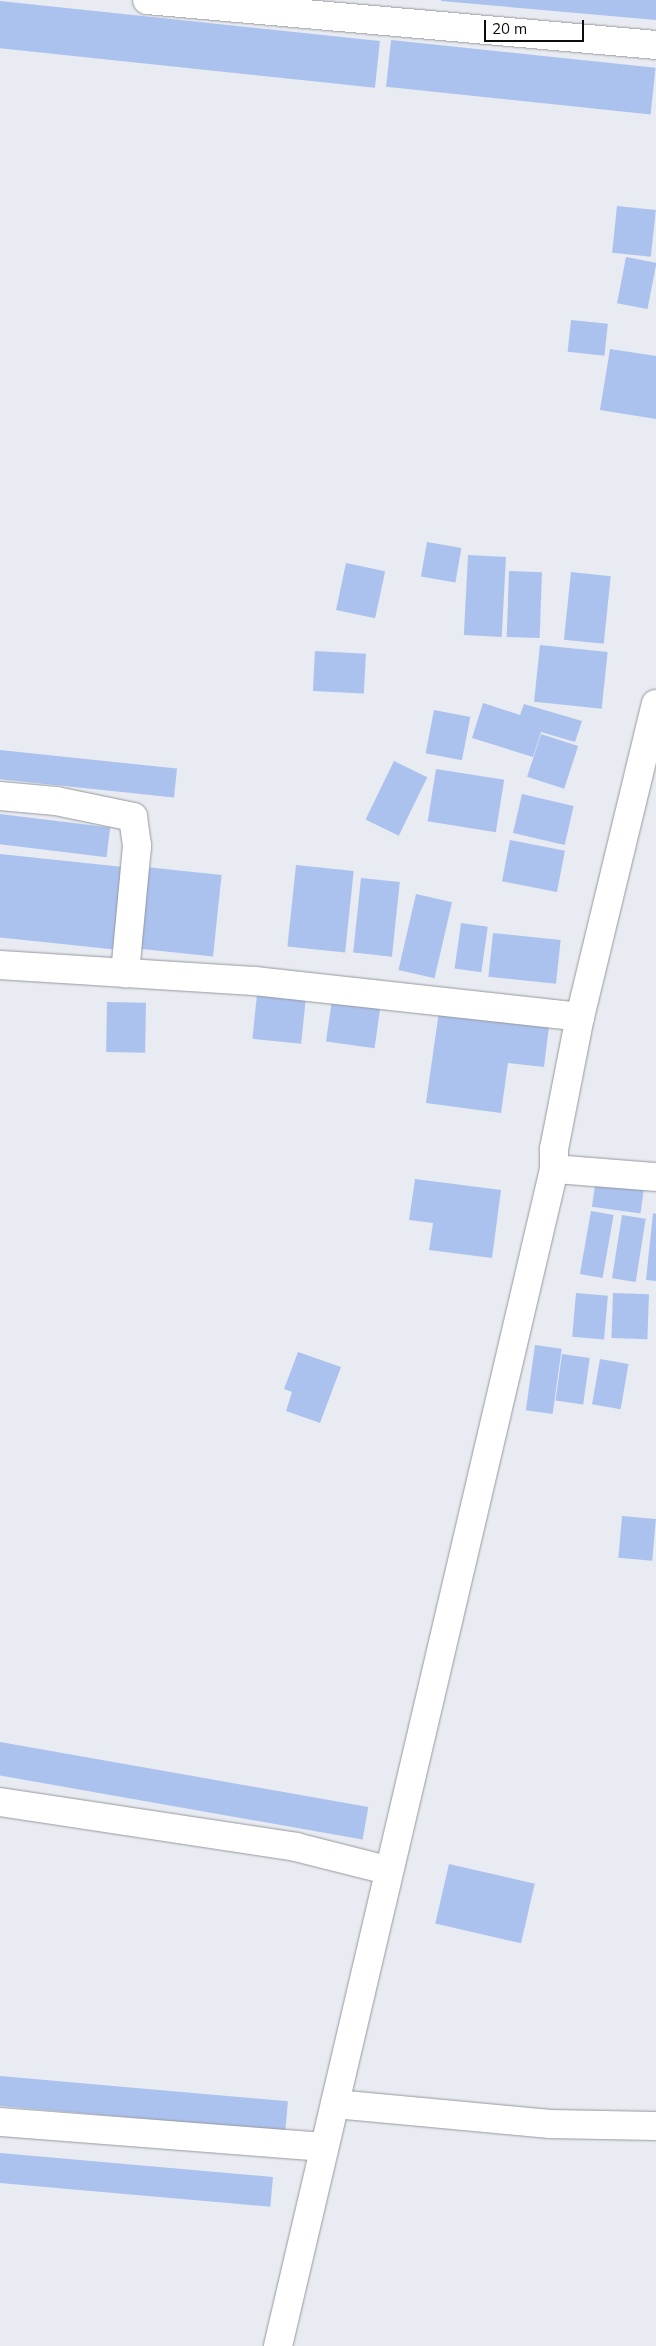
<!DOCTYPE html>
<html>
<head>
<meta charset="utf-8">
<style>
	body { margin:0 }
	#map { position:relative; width:656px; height:2346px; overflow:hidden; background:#e8ebf1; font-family:Mulish,sans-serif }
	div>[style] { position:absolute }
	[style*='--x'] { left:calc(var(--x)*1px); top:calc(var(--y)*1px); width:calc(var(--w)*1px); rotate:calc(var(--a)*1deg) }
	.building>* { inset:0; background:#acc2ee; transform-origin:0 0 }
	.roads { filter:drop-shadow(0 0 1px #95989d) drop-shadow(0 0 1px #95989d) }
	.minor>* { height:28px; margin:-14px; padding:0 14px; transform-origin:14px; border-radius:14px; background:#fff }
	span { translate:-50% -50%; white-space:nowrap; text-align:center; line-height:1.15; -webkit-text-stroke:4px #fff; paint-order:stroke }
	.scale { position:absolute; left:484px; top:20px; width:100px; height:22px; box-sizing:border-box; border:2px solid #0b0c0d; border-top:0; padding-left:6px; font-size:15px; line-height:18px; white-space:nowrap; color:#0b0c0d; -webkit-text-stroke:4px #fff; paint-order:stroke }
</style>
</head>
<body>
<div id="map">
	<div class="building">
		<div style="clip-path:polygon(441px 0,656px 0,656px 20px,441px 1px)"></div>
		<div style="left:0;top:1px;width:382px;height:47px;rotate:6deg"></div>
		<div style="left:391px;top:40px;width:266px;height:47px;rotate:6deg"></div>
		<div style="left:617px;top:206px;width:39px;height:47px;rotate:6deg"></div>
		<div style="left:626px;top:257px;width:31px;height:47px;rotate:11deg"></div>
		<div style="left:571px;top:320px;width:37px;height:32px;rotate:6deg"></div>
		<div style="clip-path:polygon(610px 349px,656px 356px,656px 419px,600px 410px)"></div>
		<div style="left:427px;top:542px;width:35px;height:35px;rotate:10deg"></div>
		<div style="left:468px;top:555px;width:38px;height:80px;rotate:3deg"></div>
		<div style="left:346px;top:563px;width:40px;height:48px;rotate:12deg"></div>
		<div style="left:509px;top:571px;width:33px;height:66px;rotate:2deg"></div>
		<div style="left:571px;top:572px;width:40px;height:68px;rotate:6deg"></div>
		<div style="left:540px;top:645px;width:68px;height:57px;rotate:6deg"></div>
		<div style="left:315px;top:651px;width:51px;height:40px;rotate:3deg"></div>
		<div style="clip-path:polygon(483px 703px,520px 715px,524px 704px,582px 721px,575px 742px,541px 732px,533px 757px,472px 738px)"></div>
		<div style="left:434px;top:710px;width:37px;height:44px;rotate:11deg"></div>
		<div style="left:541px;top:734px;width:39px;height:45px;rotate:18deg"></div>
		<div style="left:0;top:750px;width:178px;height:29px;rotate:6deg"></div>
		<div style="left:394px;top:761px;width:37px;height:65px;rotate:26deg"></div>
		<div style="left:436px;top:769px;width:69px;height:53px;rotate:9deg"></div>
		<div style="left:522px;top:794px;width:53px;height:40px;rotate:13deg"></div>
		<div style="left:0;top:814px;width:111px;height:30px;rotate:7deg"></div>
		<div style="left:510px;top:840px;width:56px;height:42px;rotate:11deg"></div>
		<div style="left:0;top:854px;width:124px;height:83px;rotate:6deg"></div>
		<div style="left:296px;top:865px;width:58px;height:82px;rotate:6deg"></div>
		<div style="left:146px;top:867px;width:76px;height:82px;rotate:6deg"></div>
		<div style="left:361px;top:878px;width:39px;height:75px;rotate:6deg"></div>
		<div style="left:416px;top:894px;width:37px;height:78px;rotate:13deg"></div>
		<div style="left:461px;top:923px;width:27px;height:46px;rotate:8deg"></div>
		<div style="left:493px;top:933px;width:68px;height:44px;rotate:6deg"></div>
		<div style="left:258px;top:985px;width:49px;height:54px;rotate:6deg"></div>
		<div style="left:333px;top:992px;width:49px;height:50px;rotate:8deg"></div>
		<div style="left:107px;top:1002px;width:39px;height:50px;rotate:1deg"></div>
		<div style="clip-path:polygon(440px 1004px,550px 1018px,544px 1067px,508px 1063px,501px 1113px,426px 1103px)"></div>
		<div style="left:596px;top:1178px;width:49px;height:29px;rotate:8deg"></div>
		<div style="clip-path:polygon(415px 1179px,501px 1190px,492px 1258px,429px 1250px,433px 1223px,409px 1220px)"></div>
		<div style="left:591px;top:1211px;width:23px;height:64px;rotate:10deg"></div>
		<div style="clip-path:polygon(653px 1213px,656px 1214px,656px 1281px,646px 1280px)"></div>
		<div style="left:622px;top:1215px;width:24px;height:64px;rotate:9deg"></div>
		<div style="left:576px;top:1293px;width:32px;height:44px;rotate:5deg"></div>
		<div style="left:613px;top:1293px;width:36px;height:45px;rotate:2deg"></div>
		<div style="left:535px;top:1345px;width:27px;height:66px;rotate:8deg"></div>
		<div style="clip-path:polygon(298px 1352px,341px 1367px,320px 1423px,286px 1411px,292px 1392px,284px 1389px)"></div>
		<div style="left:562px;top:1354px;width:28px;height:47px;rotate:8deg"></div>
		<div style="left:600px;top:1359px;width:29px;height:46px;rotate:10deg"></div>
		<div style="left:622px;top:1516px;width:34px;height:42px;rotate:5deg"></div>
		<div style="left:0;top:1742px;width:374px;height:33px;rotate:10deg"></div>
		<div style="left:449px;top:1864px;width:88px;height:61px;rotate:13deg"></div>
		<div style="left:0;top:2076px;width:289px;height:30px;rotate:5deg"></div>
		<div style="left:0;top:2153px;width:274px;height:30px;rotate:5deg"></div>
	</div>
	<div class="roads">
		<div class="minor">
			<div style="--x:147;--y:0;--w:511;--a:5.05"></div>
			<div style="--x:0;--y:796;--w:56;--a:5.1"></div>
			<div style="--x:56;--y:801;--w:79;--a:11.7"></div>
			<div style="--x:133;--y:817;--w:29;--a:82"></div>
			<div style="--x:137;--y:846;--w:128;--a:95.4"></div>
			<div style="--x:0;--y:965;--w:256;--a:3.6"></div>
			<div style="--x:255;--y:981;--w:327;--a:6.3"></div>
			<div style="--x:554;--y:1169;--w:102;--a:4.5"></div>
			<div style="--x:0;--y:1802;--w:299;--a:8.6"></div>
			<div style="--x:296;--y:1847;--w:94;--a:14.2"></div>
			<div style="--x:335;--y:2104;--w:216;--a:5.3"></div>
			<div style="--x:550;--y:2124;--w:106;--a:1.1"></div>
			<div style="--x:0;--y:2122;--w:324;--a:4.4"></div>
			<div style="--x:278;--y:2346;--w:1209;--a:-76.8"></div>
			<div style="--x:554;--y:1169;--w:20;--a:-90"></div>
			<div style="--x:554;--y:1149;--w:135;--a:-78.9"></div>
			<div style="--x:580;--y:1017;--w:322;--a:-76.4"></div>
		</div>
	</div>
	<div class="scale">20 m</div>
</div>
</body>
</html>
